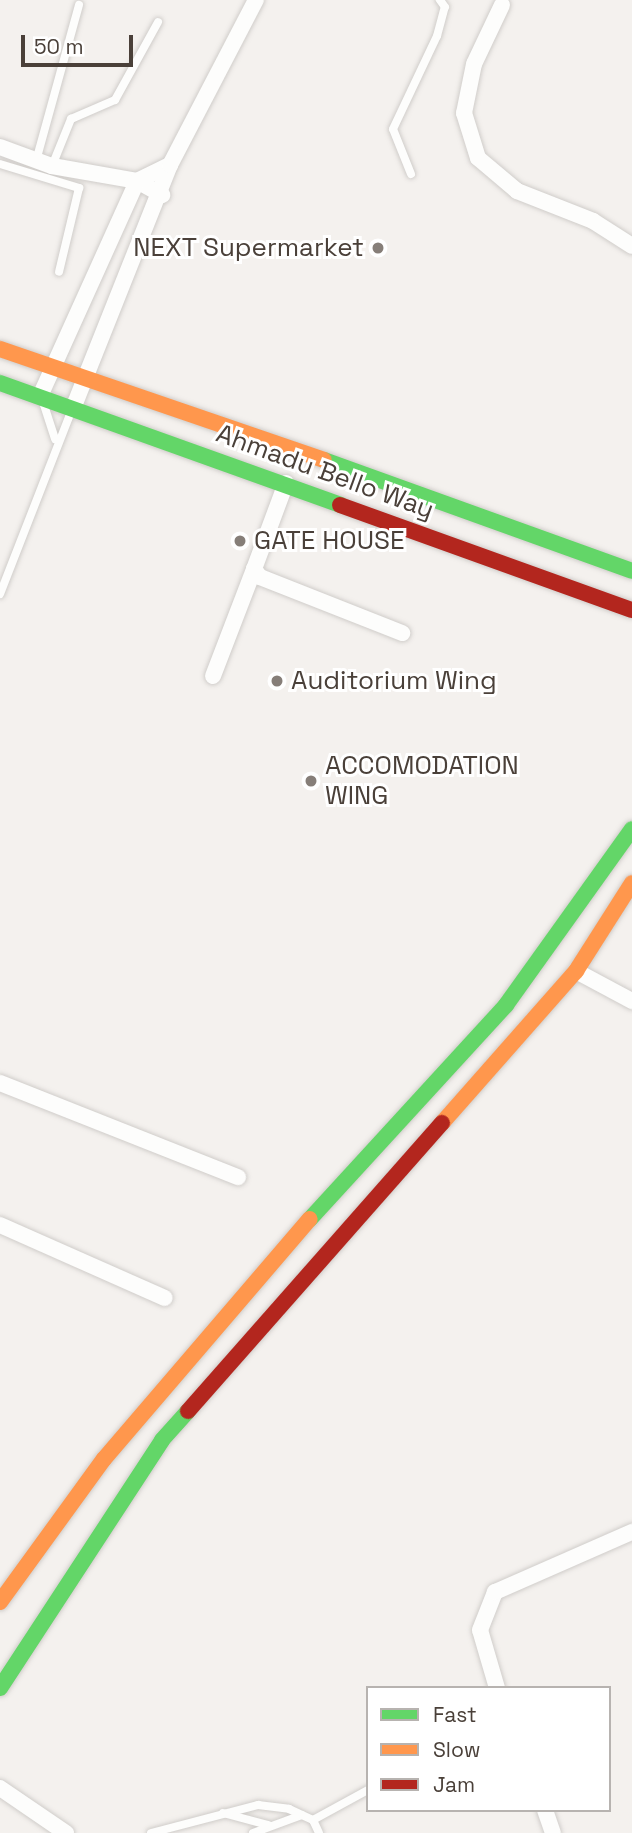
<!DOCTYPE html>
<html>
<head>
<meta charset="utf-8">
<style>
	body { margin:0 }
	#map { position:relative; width:632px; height:1833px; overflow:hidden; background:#f4f1ee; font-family:"Space Grotesk",sans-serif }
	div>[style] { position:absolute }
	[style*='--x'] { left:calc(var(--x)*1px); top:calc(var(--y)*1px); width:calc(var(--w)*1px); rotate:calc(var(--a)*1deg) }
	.roads { filter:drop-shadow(0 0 2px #d0cdca) drop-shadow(0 0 2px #d0cdca) }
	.lane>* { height:8px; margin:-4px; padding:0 4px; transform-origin:4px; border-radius:4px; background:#fdfdfc }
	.street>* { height:16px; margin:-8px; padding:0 8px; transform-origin:8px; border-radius:8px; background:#fdfdfc }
	.fast>* { height:16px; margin:-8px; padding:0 8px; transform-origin:8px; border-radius:8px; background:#63d668 }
	.slow>* { height:16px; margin:-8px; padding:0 8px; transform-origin:8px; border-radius:8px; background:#ff974d }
	.jam>* { height:16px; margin:-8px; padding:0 8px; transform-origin:8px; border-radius:8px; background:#b3261e }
	.dots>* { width:19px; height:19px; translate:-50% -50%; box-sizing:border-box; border:4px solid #fff; border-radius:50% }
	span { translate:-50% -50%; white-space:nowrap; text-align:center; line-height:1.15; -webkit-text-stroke:6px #fff; paint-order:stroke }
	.poi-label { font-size:26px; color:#4a4039 }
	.right { translate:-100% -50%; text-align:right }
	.left { translate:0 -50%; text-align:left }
	.street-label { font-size:26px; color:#4a4039 }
	.legend { position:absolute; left:366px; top:1686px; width:245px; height:126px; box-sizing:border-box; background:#fff; border:2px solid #b7b3b0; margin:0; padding:9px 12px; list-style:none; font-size:21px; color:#4a4039 }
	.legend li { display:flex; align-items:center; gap:14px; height:35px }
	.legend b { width:35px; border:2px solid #b7b3b0 }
	.scale { position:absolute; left:21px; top:35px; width:112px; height:32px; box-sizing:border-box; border:4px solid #4a4039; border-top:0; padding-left:9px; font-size:21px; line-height:24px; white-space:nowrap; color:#4a4039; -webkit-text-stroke:5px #fff; paint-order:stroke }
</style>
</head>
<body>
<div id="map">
	<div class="roads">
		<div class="lane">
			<div style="--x:36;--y:161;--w:162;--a:-74.6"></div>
			<div style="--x:0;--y:164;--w:83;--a:16.9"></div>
			<div style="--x:79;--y:188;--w:86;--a:103.4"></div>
			<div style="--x:52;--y:166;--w:51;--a:-68"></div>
			<div style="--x:71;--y:119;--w:48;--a:-23.4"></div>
			<div style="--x:115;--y:100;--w:89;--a:-61.1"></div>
			<div style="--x:411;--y:174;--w:48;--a:-111.8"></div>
			<div style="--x:393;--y:129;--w:103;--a:-64.7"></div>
			<div style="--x:437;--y:36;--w:30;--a:-75"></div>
			<div style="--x:445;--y:7;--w:9;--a:-126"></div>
			<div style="--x:44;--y:405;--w:36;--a:72"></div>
			<div style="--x:0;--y:594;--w:195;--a:-68.7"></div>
			<div style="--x:223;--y:1813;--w:47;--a:14.9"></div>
			<div style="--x:313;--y:1820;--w:63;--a:-28.6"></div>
			<div style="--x:151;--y:1833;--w:111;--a:-14.7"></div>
			<div style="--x:258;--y:1805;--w:31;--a:7"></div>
			<div style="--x:289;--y:1809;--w:26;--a:25"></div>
			<div style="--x:313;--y:1820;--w:14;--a:65"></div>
			<div style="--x:253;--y:1833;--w:52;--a:-20.2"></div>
		</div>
		<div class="street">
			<div style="--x:502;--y:5;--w:65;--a:115.4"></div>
			<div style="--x:474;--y:64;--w:50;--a:101.5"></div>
			<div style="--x:464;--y:113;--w:47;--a:72.7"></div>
			<div style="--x:478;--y:158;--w:51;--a:40.2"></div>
			<div style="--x:517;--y:191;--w:82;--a:21.5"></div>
			<div style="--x:593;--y:221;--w:46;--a:32.7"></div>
			<div style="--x:0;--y:147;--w:55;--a:20.1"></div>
			<div style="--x:52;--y:166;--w:86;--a:10"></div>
			<div style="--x:137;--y:181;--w:29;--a:29"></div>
			<div style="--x:41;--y:394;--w:234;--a:-65.7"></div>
			<div style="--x:137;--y:181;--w:37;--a:-26"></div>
			<div style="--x:74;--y:406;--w:259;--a:-68.3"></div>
			<div style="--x:170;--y:165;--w:186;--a:-62.5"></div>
			<div style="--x:286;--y:483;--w:92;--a:110.4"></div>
			<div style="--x:254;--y:569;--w:10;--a:53"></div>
			<div style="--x:260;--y:577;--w:153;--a:21.5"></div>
			<div style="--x:213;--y:676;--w:115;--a:-69"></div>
			<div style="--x:576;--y:971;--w:64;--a:28.2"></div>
			<div style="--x:0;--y:1083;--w:256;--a:21.6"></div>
			<div style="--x:0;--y:1225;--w:180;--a:23.9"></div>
			<div style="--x:497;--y:1688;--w:60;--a:-106.3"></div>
			<div style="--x:480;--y:1630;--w:41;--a:-68.5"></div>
			<div style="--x:495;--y:1592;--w:150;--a:-23.7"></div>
			<div style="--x:0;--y:1788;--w:80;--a:34.3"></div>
			<div style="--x:545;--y:1810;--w:24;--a:71"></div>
		</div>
		<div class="fast">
			<div style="--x:0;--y:383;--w:361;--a:19.7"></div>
			<div style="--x:324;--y:460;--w:327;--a:19.8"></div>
			<div style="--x:310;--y:1219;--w:290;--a:-47.5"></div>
			<div style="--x:506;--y:1005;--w:216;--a:-54.4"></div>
			<div style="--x:0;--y:1688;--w:296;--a:-56.8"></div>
			<div style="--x:162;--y:1440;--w:39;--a:-48"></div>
		</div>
		<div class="slow">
			<div style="--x:0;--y:349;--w:342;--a:18.9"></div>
			<div style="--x:442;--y:1123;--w:203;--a:-48.6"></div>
			<div style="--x:576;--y:971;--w:104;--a:-57.5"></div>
			<div style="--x:0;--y:1602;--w:177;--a:-54"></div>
			<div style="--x:104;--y:1459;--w:316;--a:-49.4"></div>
		</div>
		<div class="jam">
			<div style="--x:340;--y:505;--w:310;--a:19.8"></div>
			<div style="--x:188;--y:1411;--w:384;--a:-48.6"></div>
		</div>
	</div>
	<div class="dots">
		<div style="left:378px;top:248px;background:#867e78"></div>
		<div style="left:240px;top:541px;background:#867e78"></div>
		<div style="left:277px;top:681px;background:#867e78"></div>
		<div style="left:311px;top:781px;background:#867e78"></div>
	</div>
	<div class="poi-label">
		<span class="right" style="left:364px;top:248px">NEXT Supermarket</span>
		<span class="left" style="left:254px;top:541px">GATE HOUSE</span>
		<span class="left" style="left:291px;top:681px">Auditorium Wing</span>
		<span class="left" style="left:325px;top:781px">ACCOMODATION<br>WING</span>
	</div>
	<div class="street-label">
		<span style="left:325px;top:472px;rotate:20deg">Ahmadu Bello Way</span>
	</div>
	<ul class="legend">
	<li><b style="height:9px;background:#63d668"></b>Fast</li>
	<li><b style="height:9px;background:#ff974d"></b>Slow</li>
	<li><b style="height:9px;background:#b3261e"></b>Jam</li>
	</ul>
	<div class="scale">50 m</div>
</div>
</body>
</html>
